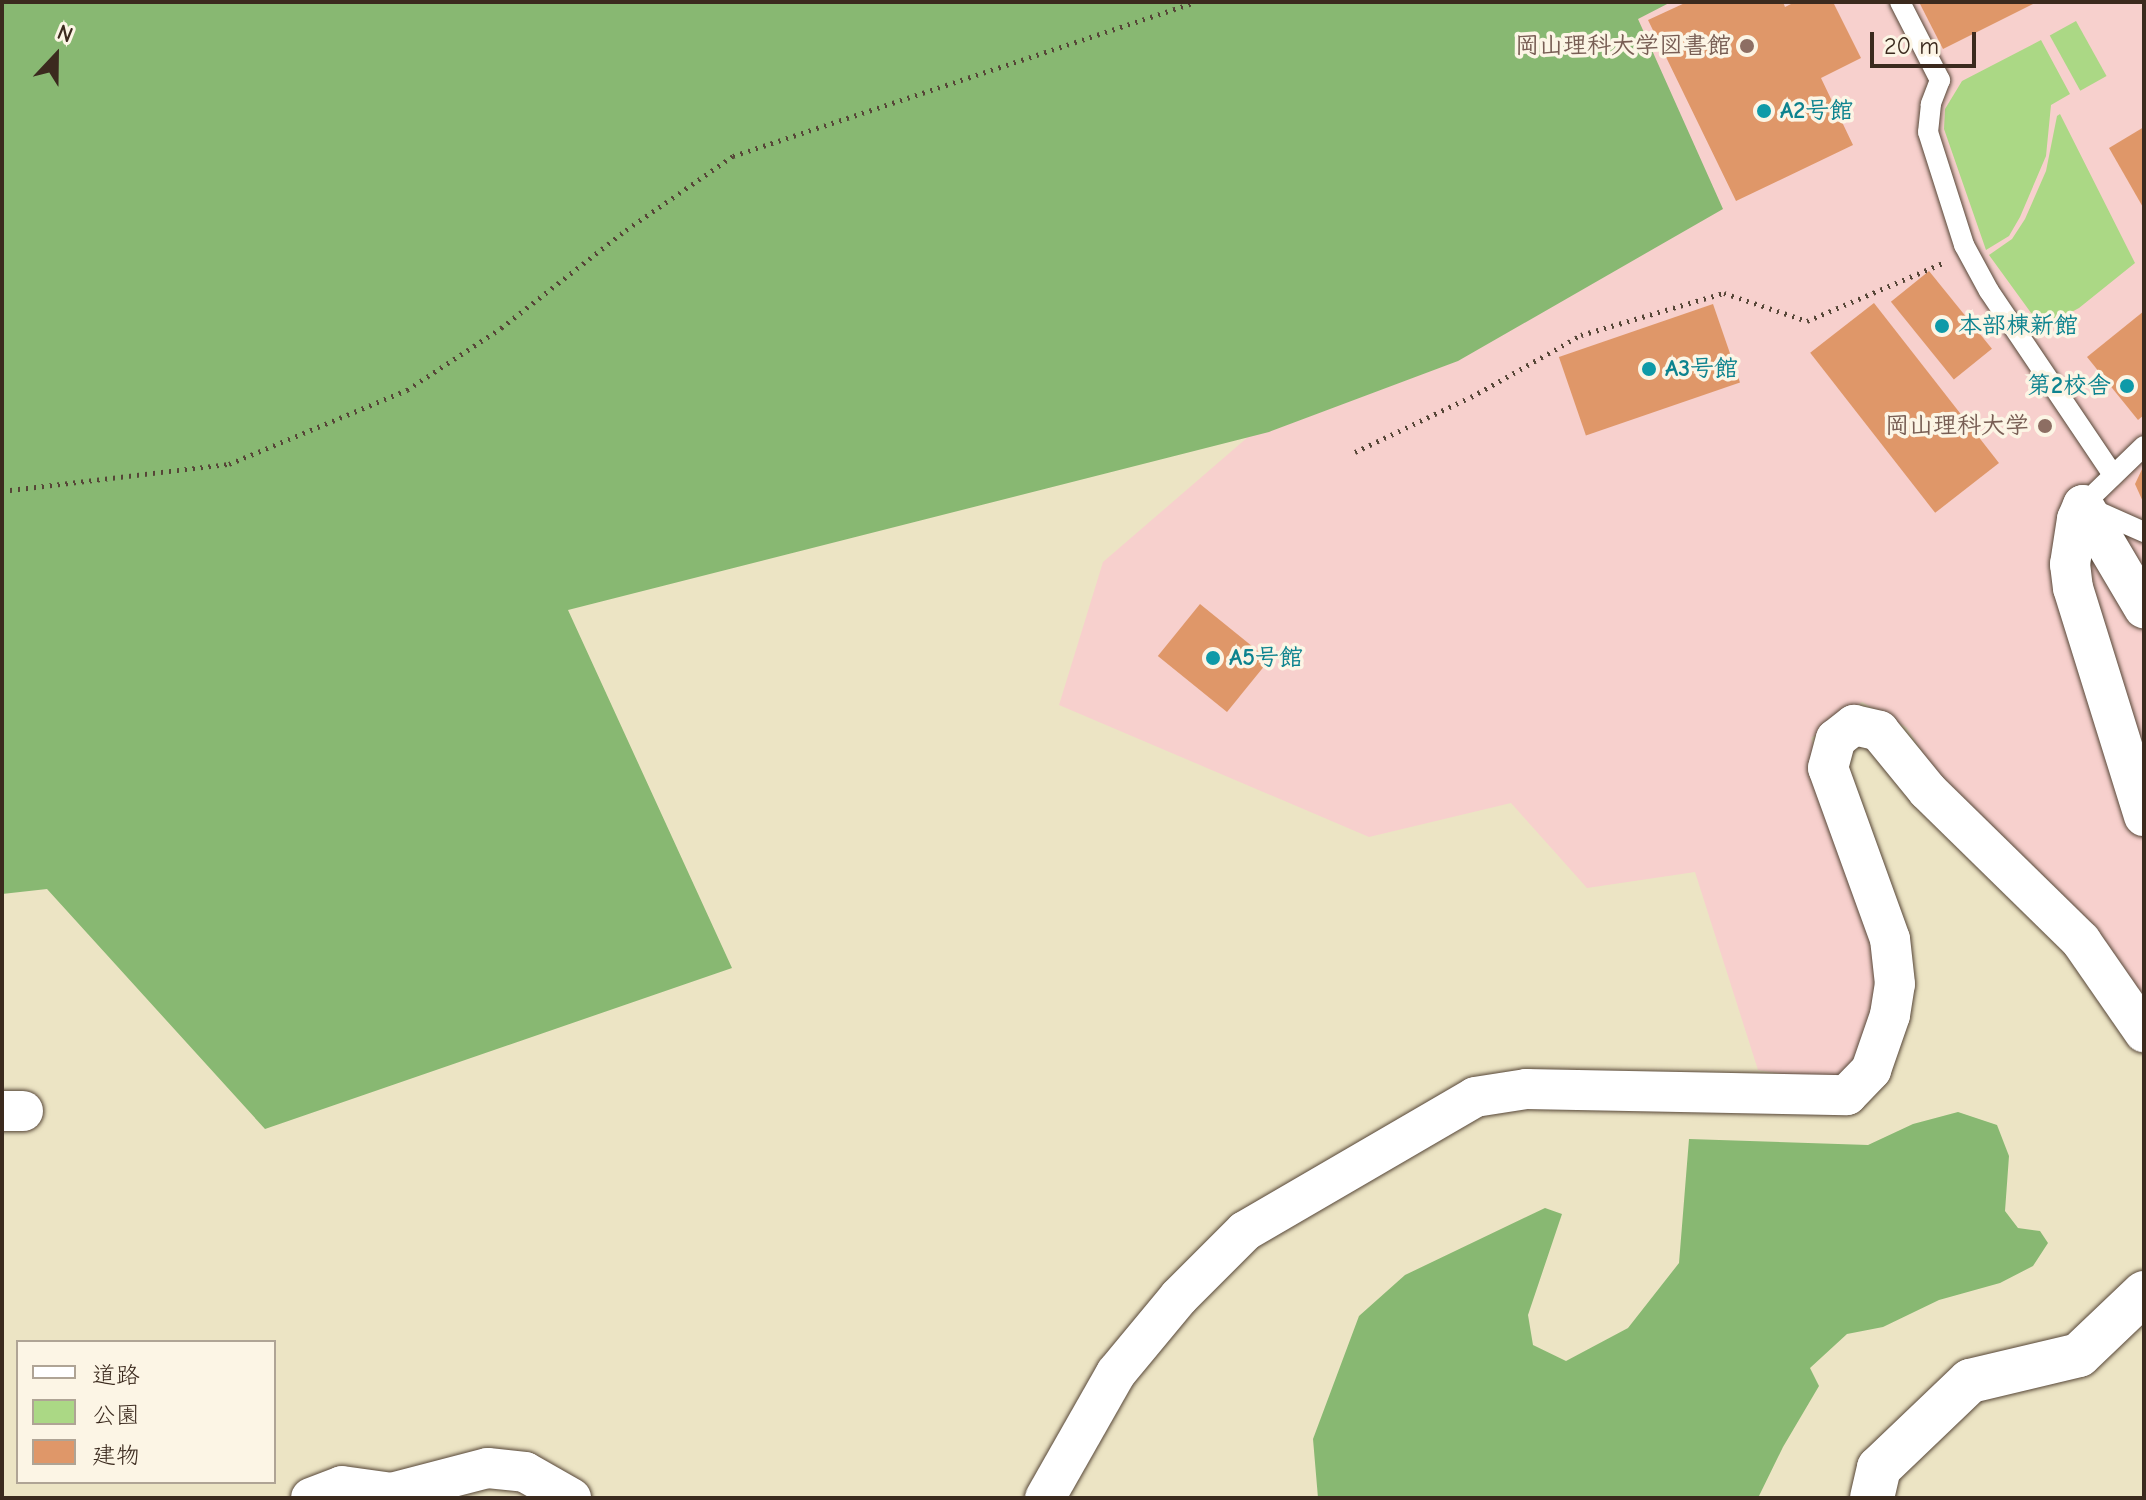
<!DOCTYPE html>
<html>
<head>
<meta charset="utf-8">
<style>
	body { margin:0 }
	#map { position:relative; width:2146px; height:1500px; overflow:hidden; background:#ece4c4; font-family:"Comic Neue","Klee One",sans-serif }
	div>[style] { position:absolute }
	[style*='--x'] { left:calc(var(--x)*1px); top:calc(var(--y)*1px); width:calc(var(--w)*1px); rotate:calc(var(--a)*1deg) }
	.built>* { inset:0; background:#f7d0cd }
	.green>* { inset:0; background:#abd885; transform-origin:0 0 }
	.forest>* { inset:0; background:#88b872 }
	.building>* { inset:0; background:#df9769; transform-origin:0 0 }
	.path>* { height:5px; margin-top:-2.5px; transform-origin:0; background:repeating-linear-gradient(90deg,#564637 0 2px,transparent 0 8px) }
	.roads { filter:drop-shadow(0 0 2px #564637) drop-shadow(0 0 2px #564637) }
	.lane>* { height:20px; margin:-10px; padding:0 10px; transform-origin:10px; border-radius:10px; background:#fff }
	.street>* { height:40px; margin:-20px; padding:0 20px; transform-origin:20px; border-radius:20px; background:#fff }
	.secondary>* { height:44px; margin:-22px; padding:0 22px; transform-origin:22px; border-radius:22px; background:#fff }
	.dots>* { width:22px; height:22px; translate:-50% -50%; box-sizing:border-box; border:4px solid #fcf5e5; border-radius:50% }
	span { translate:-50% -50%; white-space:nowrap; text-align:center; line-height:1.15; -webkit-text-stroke:7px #fcf5e5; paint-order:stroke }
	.education-label { font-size:24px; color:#785e54; font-weight:700 }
	.right { translate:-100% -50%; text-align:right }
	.culture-label { font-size:24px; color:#0d838f; font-weight:700 }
	.left { translate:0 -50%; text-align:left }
	.frame { position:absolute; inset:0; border:4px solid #3b2a1e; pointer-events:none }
	.legend { position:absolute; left:16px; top:1340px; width:260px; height:144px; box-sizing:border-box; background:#fcf5e5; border:2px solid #afa495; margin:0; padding:10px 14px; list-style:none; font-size:24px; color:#3b2a1e }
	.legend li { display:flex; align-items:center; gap:16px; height:40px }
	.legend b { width:40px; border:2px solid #afa495 }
	.north { position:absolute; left:16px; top:16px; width:80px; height:80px; -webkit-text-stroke:6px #fcf5e5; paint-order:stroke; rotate:22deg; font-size:22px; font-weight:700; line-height:32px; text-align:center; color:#3b2a1e }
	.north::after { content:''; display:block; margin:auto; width:28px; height:36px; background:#3b2a1e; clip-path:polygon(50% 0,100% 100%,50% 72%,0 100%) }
	.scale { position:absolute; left:1870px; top:32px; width:106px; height:36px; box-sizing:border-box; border:4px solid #3b2a1e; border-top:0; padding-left:10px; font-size:24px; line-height:28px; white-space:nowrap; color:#3b2a1e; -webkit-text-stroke:6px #fcf5e5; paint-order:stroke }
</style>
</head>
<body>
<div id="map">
	<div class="built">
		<div style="clip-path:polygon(1638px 2px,2144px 2px,2144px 1002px,1949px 792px,1906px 727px,1862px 702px,1811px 738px,1884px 985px,1863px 1062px,1837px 1083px,1758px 1070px,1695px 872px,1587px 888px,1511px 803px,1369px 837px,1059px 705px,1103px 562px,1270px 418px,1615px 13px)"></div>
	</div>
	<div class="green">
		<div style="left:2076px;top:21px;width:63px;height:30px;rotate:61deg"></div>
		<div style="clip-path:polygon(2041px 40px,2070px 94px,2051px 105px,2046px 156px,2020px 217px,2009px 236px,1986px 250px,1944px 129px,1945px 109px,1962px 81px)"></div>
		<div style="clip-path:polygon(2060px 114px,2135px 263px,2079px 308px,2042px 328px,1989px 255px,2012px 239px,2025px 219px,2046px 171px,2057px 116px)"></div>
	</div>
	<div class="forest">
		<div style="clip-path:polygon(2px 2px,1671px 2px,1638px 19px,1723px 209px,1458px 361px,1269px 432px,568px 610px,732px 968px,265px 1129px,47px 889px,2px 894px)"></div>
		<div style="clip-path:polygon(1958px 1112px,1997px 1125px,2009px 1156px,2005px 1211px,2018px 1228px,2040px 1231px,2048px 1243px,2033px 1266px,2000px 1283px,1939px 1300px,1883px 1327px,1847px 1334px,1810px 1368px,1819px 1386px,1783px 1447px,1758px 1498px,1318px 1498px,1313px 1439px,1359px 1316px,1405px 1275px,1545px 1208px,1562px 1214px,1528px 1315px,1533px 1345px,1566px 1361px,1628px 1328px,1679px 1263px,1689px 1139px,1868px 1145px,1913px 1124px)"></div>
	</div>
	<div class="building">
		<div style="clip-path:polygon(1687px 2px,1783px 2px,1785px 7px,1795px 2px,1833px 2px,1861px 58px,1821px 78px,1853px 145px,1736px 201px,1648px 20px)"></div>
		<div style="clip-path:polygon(1919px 2px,2037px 2px,1943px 49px)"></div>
		<div style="clip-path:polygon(2144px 127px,2144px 209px,2109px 148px)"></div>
		<div style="left:1929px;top:271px;width:100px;height:49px;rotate:51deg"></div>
		<div style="left:1874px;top:303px;width:203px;height:81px;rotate:52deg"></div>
		<div style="left:1713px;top:304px;width:83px;height:163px;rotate:71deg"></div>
		<div style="clip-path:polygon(2144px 311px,2144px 415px,2138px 420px,2087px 357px)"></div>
		<div style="clip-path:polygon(2144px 465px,2144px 504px,2135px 484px)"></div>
		<div style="left:1200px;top:604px;width:89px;height:67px;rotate:39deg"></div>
	</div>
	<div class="path">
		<div style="--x:1355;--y:452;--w:128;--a:-25.4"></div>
		<div style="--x:1471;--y:397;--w:126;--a:-29.4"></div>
		<div style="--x:1581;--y:335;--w:149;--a:-16.4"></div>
		<div style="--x:1724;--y:293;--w:88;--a:18.6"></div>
		<div style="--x:1807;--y:321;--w:150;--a:-23.1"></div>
		<div style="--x:2;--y:491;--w:229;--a:-6.8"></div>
		<div style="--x:229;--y:464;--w:193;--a:-22.6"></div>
		<div style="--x:407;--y:390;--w:113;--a:-33.4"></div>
		<div style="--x:501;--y:328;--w:159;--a:-38.1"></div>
		<div style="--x:626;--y:230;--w:130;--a:-34.7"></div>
		<div style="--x:733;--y:156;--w:488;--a:-18.4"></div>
	</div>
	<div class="roads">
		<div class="lane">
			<div style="--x:1900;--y:2;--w:88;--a:62.9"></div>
			<div style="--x:1940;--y:80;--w:26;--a:111"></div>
			<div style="--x:1931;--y:104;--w:28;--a:96"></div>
			<div style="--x:1928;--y:132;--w:119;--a:72.3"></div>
			<div style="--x:1964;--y:245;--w:52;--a:61.5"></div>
			<div style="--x:1989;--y:291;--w:222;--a:56"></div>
			<div style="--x:2144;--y:446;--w:85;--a:136"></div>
			<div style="--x:2083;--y:505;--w:67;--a:23.9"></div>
		</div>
		<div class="street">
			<div style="--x:2083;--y:505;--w:15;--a:113"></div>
			<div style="--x:2077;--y:519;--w:46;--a:98.8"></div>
			<div style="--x:2070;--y:564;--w:24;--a:83"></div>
			<div style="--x:2073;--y:588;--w:239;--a:72.7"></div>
			<div style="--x:2083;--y:505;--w:120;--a:59.4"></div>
			<div style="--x:2;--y:1111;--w:21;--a:0"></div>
			<div style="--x:311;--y:1498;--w:33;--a:-21"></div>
			<div style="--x:342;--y:1486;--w:49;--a:8.1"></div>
			<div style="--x:391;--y:1493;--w:100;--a:-14.5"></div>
			<div style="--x:488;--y:1468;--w:37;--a:6"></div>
			<div style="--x:525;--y:1472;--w:53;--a:29.5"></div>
			<div style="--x:1045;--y:1498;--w:144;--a:-60.4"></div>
			<div style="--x:1116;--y:1373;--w:99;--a:-50.3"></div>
			<div style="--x:1179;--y:1297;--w:93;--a:-45"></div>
			<div style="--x:1245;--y:1231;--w:266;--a:-30.2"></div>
			<div style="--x:1475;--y:1097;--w:52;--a:-8.9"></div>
			<div style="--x:1526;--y:1089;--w:321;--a:1.1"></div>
			<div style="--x:1847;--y:1095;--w:35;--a:-46"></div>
			<div style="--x:1871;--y:1070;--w:58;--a:-70.9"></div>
			<div style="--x:1890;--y:1015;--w:31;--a:-81"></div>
			<div style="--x:1895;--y:984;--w:45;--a:-96.3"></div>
			<div style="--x:1890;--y:939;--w:182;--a:-109.9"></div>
			<div style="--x:1828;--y:768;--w:30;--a:-75"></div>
			<div style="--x:1836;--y:739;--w:23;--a:-38"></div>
			<div style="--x:1854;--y:725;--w:26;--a:13"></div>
			<div style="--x:1879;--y:731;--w:77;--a:50.8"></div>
			<div style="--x:1928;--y:791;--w:214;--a:44.4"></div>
			<div style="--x:2081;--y:941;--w:111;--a:55.3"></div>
		</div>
		<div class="secondary">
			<div style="--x:1872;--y:1498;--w:31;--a:-77"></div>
			<div style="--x:1879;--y:1468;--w:126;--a:-43.7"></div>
			<div style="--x:1970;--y:1381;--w:112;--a:-13.4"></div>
			<div style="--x:2079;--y:1355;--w:90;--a:-43.6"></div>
		</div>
	</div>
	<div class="dots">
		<div style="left:1747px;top:46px;background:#8d6e63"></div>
		<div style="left:1764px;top:111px;background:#0f9aa8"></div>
		<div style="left:1942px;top:326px;background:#0f9aa8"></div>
		<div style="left:1649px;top:369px;background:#0f9aa8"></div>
		<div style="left:2127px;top:386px;background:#0f9aa8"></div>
		<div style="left:2045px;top:426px;background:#8d6e63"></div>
		<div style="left:1213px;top:658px;background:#0f9aa8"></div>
	</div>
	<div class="education-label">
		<span class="right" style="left:1731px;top:46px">岡山理科大学図書館</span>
		<span class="right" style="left:2029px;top:426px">岡山理科大学</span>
	</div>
	<div class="culture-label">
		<span class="left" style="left:1780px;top:111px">A2号館</span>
		<span class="left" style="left:1958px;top:326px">本部棟新館</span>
		<span class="left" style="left:1665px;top:369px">A3号館</span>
		<span class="right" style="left:2111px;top:386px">第2校舎</span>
		<span class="left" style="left:1229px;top:658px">A5号館</span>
	</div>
	<div class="frame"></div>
	<ul class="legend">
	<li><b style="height:10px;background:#fff"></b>道路</li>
	<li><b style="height:22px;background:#abd885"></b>公園</li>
	<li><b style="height:22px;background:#df9769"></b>建物</li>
	</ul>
	<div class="north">N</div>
	<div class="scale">20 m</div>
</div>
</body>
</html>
